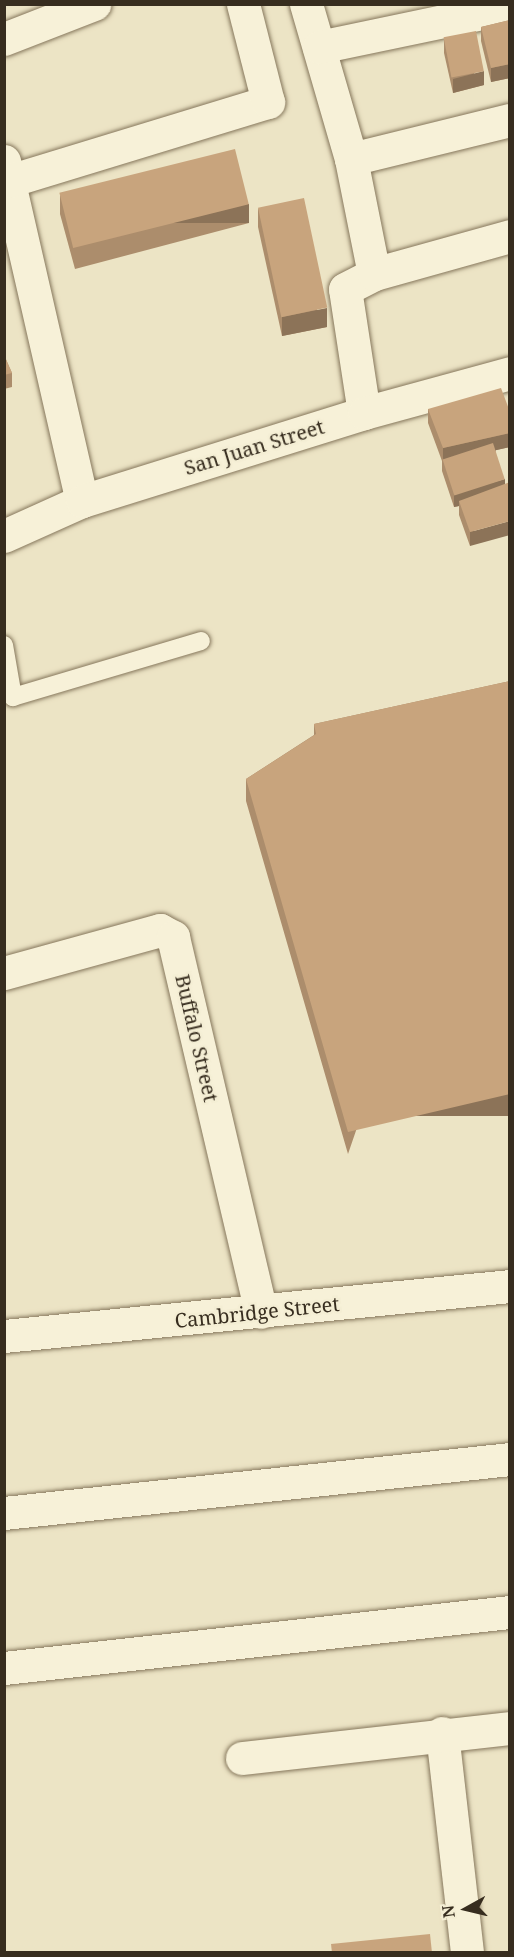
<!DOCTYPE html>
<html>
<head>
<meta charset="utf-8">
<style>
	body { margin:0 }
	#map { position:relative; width:514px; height:1957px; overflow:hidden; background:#ece4c5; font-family:"Noto Serif",serif }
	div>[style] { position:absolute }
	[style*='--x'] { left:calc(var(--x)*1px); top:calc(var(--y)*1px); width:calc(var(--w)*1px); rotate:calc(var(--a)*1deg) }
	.roads { filter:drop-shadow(0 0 2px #86775c) drop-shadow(0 0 2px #86775c) }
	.service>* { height:18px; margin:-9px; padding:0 9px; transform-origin:9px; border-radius:9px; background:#f7f1d8 }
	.minor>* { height:33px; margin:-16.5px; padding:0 16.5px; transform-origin:16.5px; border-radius:16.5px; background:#f7f1d8 }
	.wall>* { inset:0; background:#ac8d6c }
	.shaded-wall>* { inset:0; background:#8c7358; transform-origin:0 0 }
	.building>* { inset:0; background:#c8a47d; transform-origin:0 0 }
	span { translate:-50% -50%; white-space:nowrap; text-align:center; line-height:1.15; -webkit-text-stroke:5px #f4eed4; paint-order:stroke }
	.street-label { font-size:20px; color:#372d1f }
	.frame { position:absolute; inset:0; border:6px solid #372d1f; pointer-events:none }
	.north { position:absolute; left:436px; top:1879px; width:60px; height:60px; -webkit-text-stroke:4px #f4eed4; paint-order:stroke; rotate:262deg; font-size:16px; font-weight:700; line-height:24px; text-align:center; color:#372d1f }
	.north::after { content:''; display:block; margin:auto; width:21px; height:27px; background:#372d1f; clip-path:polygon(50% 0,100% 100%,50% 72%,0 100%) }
</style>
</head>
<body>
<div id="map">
	<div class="roads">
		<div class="service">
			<div style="--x:4;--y:645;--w:53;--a:80.2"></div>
			<div style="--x:13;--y:697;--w:196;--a:-16.6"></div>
		</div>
		<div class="minor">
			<div style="--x:306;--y:4;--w:161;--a:73.8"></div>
			<div style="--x:351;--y:159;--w:117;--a:78.7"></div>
			<div style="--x:4;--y:39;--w:97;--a:-21.3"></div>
			<div style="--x:319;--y:47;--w:195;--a:-11.8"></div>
			<div style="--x:351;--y:159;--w:164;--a:-13.8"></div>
			<div style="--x:4;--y:161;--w:349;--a:77.1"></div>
			<div style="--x:9;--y:181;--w:271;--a:-17"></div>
			<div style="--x:268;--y:102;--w:101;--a:-104.3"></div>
			<div style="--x:364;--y:413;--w:125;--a:-98.7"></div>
			<div style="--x:345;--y:289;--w:33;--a:-27"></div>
			<div style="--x:374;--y:274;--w:141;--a:-15.6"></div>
			<div style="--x:4;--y:536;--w:85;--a:-24.2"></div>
			<div style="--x:82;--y:501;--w:295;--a:-17.3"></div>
			<div style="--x:364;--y:413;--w:151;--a:-15.3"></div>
			<div style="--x:4;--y:973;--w:162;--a:-15.4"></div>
			<div style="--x:160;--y:930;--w:15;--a:28"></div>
			<div style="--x:173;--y:937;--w:385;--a:76.8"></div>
			<div style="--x:4;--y:1336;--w:508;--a:-5.64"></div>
			<div style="--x:4;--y:1513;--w:509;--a:-6.09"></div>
			<div style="--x:4;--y:1668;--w:509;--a:-6.32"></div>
			<div style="--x:442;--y:1733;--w:220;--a:83.5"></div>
			<div style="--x:242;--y:1758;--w:270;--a:-6.4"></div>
		</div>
	</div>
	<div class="wall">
		<div style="clip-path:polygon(510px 20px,510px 78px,491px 82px,481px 41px,481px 27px)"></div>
		<div style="clip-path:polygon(444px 38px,484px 85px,453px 93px,444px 53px)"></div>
		<div style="clip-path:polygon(60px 195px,249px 223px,75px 269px,60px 214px)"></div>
		<div style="clip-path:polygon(258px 208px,327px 327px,282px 336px,258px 227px)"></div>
		<div style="clip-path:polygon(4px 355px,12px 373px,12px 387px,4px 389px)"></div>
		<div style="clip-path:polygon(428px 409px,510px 412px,510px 447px,496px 450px,470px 546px,459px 515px,459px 506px,454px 507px,442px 471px,442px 461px,428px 423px)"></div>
		<div style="clip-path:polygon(510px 681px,348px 1154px,246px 801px,246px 779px,314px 735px,314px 724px)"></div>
	</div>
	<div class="shaded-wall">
		<div style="clip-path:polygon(510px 64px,510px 78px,491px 82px,491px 68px)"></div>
		<div style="clip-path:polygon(484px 71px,484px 85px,453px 93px,453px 79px)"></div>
		<div style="left:249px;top:204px;width:19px;height:180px;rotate:90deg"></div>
		<div style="clip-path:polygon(327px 308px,327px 327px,282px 336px,282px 317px)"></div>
		<div style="clip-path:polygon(510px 433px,510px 447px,444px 462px,443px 458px,443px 448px)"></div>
		<div style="clip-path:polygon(505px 479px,505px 493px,459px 501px,459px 506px,454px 507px,454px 493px)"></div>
		<div style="clip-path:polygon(510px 521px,510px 535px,470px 546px,470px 532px)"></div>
		<div style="left:510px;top:1094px;width:22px;height:166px;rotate:90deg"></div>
	</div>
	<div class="building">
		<div style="clip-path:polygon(510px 20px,510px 64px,491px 68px,481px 27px)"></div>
		<div style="left:476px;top:31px;width:41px;height:33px;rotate:79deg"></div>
		<div style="left:235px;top:149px;width:57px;height:181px;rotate:76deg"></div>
		<div style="left:304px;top:198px;width:112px;height:47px;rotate:78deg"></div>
		<div style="clip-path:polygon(4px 355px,12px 373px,4px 375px)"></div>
		<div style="clip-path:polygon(501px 388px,510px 412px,510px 433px,443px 448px,428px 409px)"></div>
		<div style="left:493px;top:443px;width:38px;height:53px;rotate:72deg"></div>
		<div style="clip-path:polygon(510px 482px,510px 521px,470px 532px,459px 501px)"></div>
		<div style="clip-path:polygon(510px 681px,510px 1094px,348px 1132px,246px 779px,316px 734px,314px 724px)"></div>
		<div style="clip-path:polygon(430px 1934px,432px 1953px,332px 1953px,331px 1944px)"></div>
	</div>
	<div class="street-label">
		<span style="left:254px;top:447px;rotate:-17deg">San Juan Street</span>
		<span style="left:197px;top:1038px;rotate:77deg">Buffalo Street</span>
		<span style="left:257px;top:1312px;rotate:-6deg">Cambridge Street</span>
	</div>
	<div class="frame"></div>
	<div class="north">N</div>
</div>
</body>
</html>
